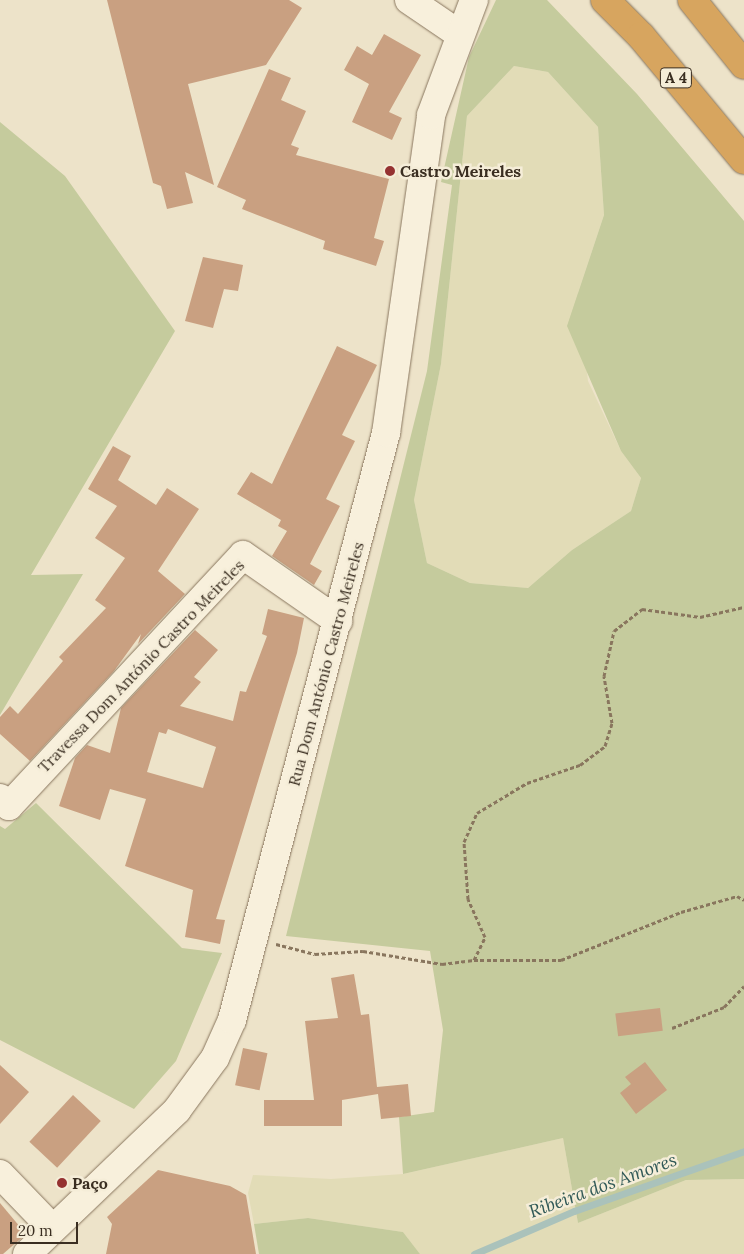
<!DOCTYPE html>
<html>
<head>
<meta charset="utf-8">
<style>
	body { margin:0 }
	#map { position:relative; width:744px; height:1254px; overflow:hidden; background:#ede3c9; font-family:Lora,serif }
	div>[style] { position:absolute }
	[style*='--x'] { left:calc(var(--x)*1px); top:calc(var(--y)*1px); width:calc(var(--w)*1px); rotate:calc(var(--a)*1deg) }
	.farmland>* { inset:0; background:#e2dcb7 }
	.green>* { inset:0; background:#c5cb9d }
	.stream>* { height:7px; margin:-3.5px; padding:0 3.5px; transform-origin:3.5px; border-radius:3.5px; background:#aac2bb }
	.building>* { inset:0; background:#c9a081; transform-origin:0 0 }
	.path>* { height:3px; margin-top:-1.5px; transform-origin:0; background:repeating-linear-gradient(90deg,#89765e 0 4px,transparent 0 6.5px) }
	.roads { filter:drop-shadow(0 0 1px #89765e) drop-shadow(0 0 1px #89765e) }
	.minor>* { height:28px; margin:-14px; padding:0 14px; transform-origin:14px; border-radius:14px; background:#f8f0dc }
	.highway>* { height:28px; margin:-14px; padding:0 14px; transform-origin:14px; border-radius:14px; background:#d7a55f }
	.dots>* { width:14px; height:14px; translate:-50% -50%; box-sizing:border-box; border:2px solid #f5edd8; border-radius:50% }
	span { translate:-50% -50%; white-space:nowrap; text-align:center; line-height:1.15; -webkit-text-stroke:5px #f5edd8; paint-order:stroke }
	.shield-label span { padding:1px 4px; background:#f5edd8; border:1px solid; border-radius:4px; -webkit-text-stroke-width:0 }
	.shield-label { font-size:15px; color:#3a2e21; font-weight:700 }
	.poi-label { font-size:16px; color:#3a2e21; font-weight:700 }
	.left { translate:0 -50%; text-align:left }
	.street-label { font-size:16px; color:#3a2e21 }
	.water-label { font-size:18px; color:#315957; font-style:italic }
	.scale { position:absolute; left:10px; top:1222px; width:68px; height:22px; box-sizing:border-box; border:2px solid #3a2e21; border-top:0; padding-left:6px; font-size:15px; line-height:18px; white-space:nowrap; color:#3a2e21; -webkit-text-stroke:4px #f5edd8; paint-order:stroke }
</style>
</head>
<body>
<div id="map">
	<div class="farmland">
		<div style="clip-path:polygon(514px 66px,548px 72px,598px 127px,604px 215px,578px 293px,588px 381px,621px 451px,641px 478px,631px 511px,572px 550px,528px 588px,470px 583px,427px 563px,414px 500px,441px 364px,467px 116px)"></div>
		<div style="clip-path:polygon(563px 1138px,578px 1223px,686px 1180px,744px 1179px,744px 1254px,420px 1254px,403px 1232px,308px 1218px,254px 1224px,248px 1193px,253px 1175px,331px 1179px,403px 1174px)"></div>
	</div>
	<div class="green">
		<div style="clip-path:polygon(evenodd,496px 0,547px 0,637px 94px,744px 221px,744px 1179px,686px 1180px,578px 1223px,563px 1138px,403px 1174px,399px 1117px,434px 1112px,443px 1030px,430px 951px,286px 936px,427px 371px,452px 185px,441px 182px,469px 57px,496px 0,514px 66px,548px 72px,598px 127px,604px 215px,567px 326px,621px 451px,641px 478px,631px 511px,572px 550px,528px 588px,470px 583px,427px 563px,414px 500px,441px 364px,467px 116px,514px 66px)"></div>
		<div style="clip-path:polygon(0 122px,65px 176px,175px 331px,31px 575px,83px 574px,0 715px)"></div>
		<div style="clip-path:polygon(36px 803px,182px 948px,222px 953px,176px 1061px,134px 1109px,0 1040px,0 826px,5px 829px)"></div>
		<div style="clip-path:polygon(308px 1218px,403px 1232px,420px 1254px,259px 1254px,254px 1224px)"></div>
	</div>
	<div class="stream">
		<div style="--x:474;--y:1254;--w:109;--a:-23.3"></div>
		<div style="--x:574;--y:1211;--w:180;--a:-19.4"></div>
	</div>
	<div class="building">
		<div style="clip-path:polygon(107px 0,289px 0,302px 8px,266px 65px,188px 84px,214px 185px,185px 172px,193px 203px,167px 209px,161px 186px,153px 183px)"></div>
		<div style="clip-path:polygon(384px 34px,421px 55px,389px 112px,402px 118px,392px 140px,352px 122px,369px 84px,344px 70px,357px 46px,372px 55px)"></div>
		<div style="clip-path:polygon(269px 69px,291px 78px,281px 100px,306px 111px,291px 145px,299px 148px,296px 155px,389px 179px,374px 238px,384px 241px,376px 266px,323px 249px,325px 241px,242px 209px,246px 200px,217px 187px)"></div>
		<div style="clip-path:polygon(203px 257px,243px 265px,238px 291px,224px 289px,213px 328px,185px 321px)"></div>
		<div style="clip-path:polygon(337px 346px,377px 365px,342px 435px,355px 441px,326px 499px,340px 506px,310px 564px,322px 571px,314px 585px,272px 556px,287px 531px,278px 526px,281px 520px,237px 494px,251px 472px,272px 484px)"></div>
		<div style="clip-path:polygon(113px 446px,131px 456px,118px 480px,156px 505px,167px 488px,199px 509px,158px 571px,185px 594px,138px 644px,141px 634px,114px 671px,30px 761px,0 734px,0 717px,10px 706px,18px 714px,63px 661px,59px 657px,106px 608px,95px 600px,125px 558px,95px 538px,117px 506px,88px 489px)"></div>
		<div style="clip-path:polygon(evenodd,268px 609px,304px 618px,297px 653px,216px 919px,225px 920px,220px 944px,196px 939px,185px 937px,193px 890px,125px 866px,146px 799px,110px 789px,100px 820px,59px 806px,75px 758px,87px 745px,110px 753px,121px 708px,195px 630px,218px 650px,194px 677px,201px 682px,180px 706px,233px 721px,240px 691px,246px 692px,267px 636px,262px 634px,268px 609px,168px 729px,216px 747px,203px 788px,147px 772px,159px 732px,166px 734px,168px 729px)"></div>
		<div style="clip-path:polygon(354px 974px,361px 1015px,369px 1014px,377px 1087px,408px 1084px,411px 1116px,381px 1119px,378px 1094px,342px 1100px,342px 1126px,264px 1126px,264px 1100px,314px 1100px,305px 1021px,338px 1018px,331px 978px)"></div>
		<div style="left:660px;top:1008px;width:23px;height:45px;rotate:83deg"></div>
		<div style="left:243px;top:1048px;width:25px;height:38px;rotate:12deg"></div>
		<div style="clip-path:polygon(645px 1062px,667px 1090px,636px 1114px,620px 1093px,631px 1084px,625px 1077px)"></div>
		<div style="clip-path:polygon(0 1065px,29px 1092px,0 1124px)"></div>
		<div style="left:73px;top:1095px;width:38px;height:64px;rotate:43deg"></div>
		<div style="clip-path:polygon(158px 1170px,230px 1186px,246px 1195px,256px 1254px,106px 1254px,112px 1224px,107px 1217px)"></div>
		<div style="clip-path:polygon(0 1203px,26px 1234px,3px 1254px,0 1254px)"></div>
	</div>
	<div class="path">
		<div style="--x:276;--y:944;--w:40;--a:14.4"></div>
		<div style="--x:315;--y:954;--w:48;--a:-3.6"></div>
		<div style="--x:363;--y:951;--w:80;--a:9.3"></div>
		<div style="--x:442;--y:964;--w:32;--a:-7"></div>
		<div style="--x:474;--y:960;--w:25;--a:-64"></div>
		<div style="--x:485;--y:937;--w:42;--a:-114.1"></div>
		<div style="--x:468;--y:899;--w:57;--a:-94"></div>
		<div style="--x:464;--y:842;--w:32;--a:-66"></div>
		<div style="--x:477;--y:813;--w:58;--a:-31"></div>
		<div style="--x:527;--y:783;--w:56;--a:-18.8"></div>
		<div style="--x:580;--y:765;--w:31;--a:-37"></div>
		<div style="--x:605;--y:746;--w:24;--a:-73"></div>
		<div style="--x:612;--y:723;--w:48;--a:-99.7"></div>
		<div style="--x:604;--y:676;--w:46;--a:-77.5"></div>
		<div style="--x:614;--y:631;--w:36;--a:-38"></div>
		<div style="--x:642;--y:609;--w:59;--a:7.9"></div>
		<div style="--x:700;--y:617;--w:45;--a:-12.8"></div>
		<div style="--x:474;--y:960;--w:87;--a:0"></div>
		<div style="--x:561;--y:960;--w:129;--a:-21.8"></div>
		<div style="--x:681;--y:912;--w:58;--a:-15.9"></div>
		<div style="--x:737;--y:896;--w:8;--a:30"></div>
		<div style="--x:672;--y:1028;--w:56;--a:-22"></div>
		<div style="--x:724;--y:1007;--w:29;--a:-46"></div>
	</div>
	<div class="roads">
		<div class="minor">
			<div style="--x:409;--y:0;--w:60;--a:34.2"></div>
			<div style="--x:0;--y:798;--w:12;--a:42"></div>
			<div style="--x:9;--y:806;--w:343;--a:-47"></div>
			<div style="--x:243;--y:555;--w:116;--a:34.8"></div>
			<div style="--x:0;--y:1174;--w:75;--a:46.1"></div>
			<div style="--x:27;--y:1254;--w:208;--a:-43.8"></div>
			<div style="--x:177;--y:1110;--w:64;--a:-53.8"></div>
			<div style="--x:215;--y:1058;--w:42;--a:-65.9"></div>
			<div style="--x:232;--y:1020;--w:607;--a:-75.3"></div>
			<div style="--x:386;--y:433;--w:321;--a:-81.9"></div>
			<div style="--x:431;--y:115;--w:123;--a:-69.5"></div>
		</div>
		<div class="highway">
			<div style="--x:605;--y:0;--w:51;--a:45"></div>
			<div style="--x:641;--y:36;--w:161;--a:50.3"></div>
			<div style="--x:692;--y:0;--w:83;--a:51.3"></div>
		</div>
	</div>
	<div class="dots">
		<div style="left:390px;top:171px;background:#953231"></div>
		<div style="left:62px;top:1183px;background:#953231"></div>
	</div>
	<div class="shield-label">
		<span style="left:676px;top:78px">A 4</span>
	</div>
	<div class="poi-label">
		<span class="left" style="left:400px;top:171px">Castro Meireles</span>
		<span class="left" style="left:72px;top:1183px">Paço</span>
	</div>
	<div class="street-label">
		<span style="left:326px;top:664px;rotate:-75deg">Rua Dom António Castro Meireles</span>
		<span style="left:141px;top:666px;rotate:-46deg">Travessa Dom António Castro Meireles</span>
	</div>
	<div class="water-label">
		<span style="left:603px;top:1186px;rotate:-20deg">Ribeira dos Amores</span>
	</div>
	<div class="scale">20 m</div>
</div>
</body>
</html>
